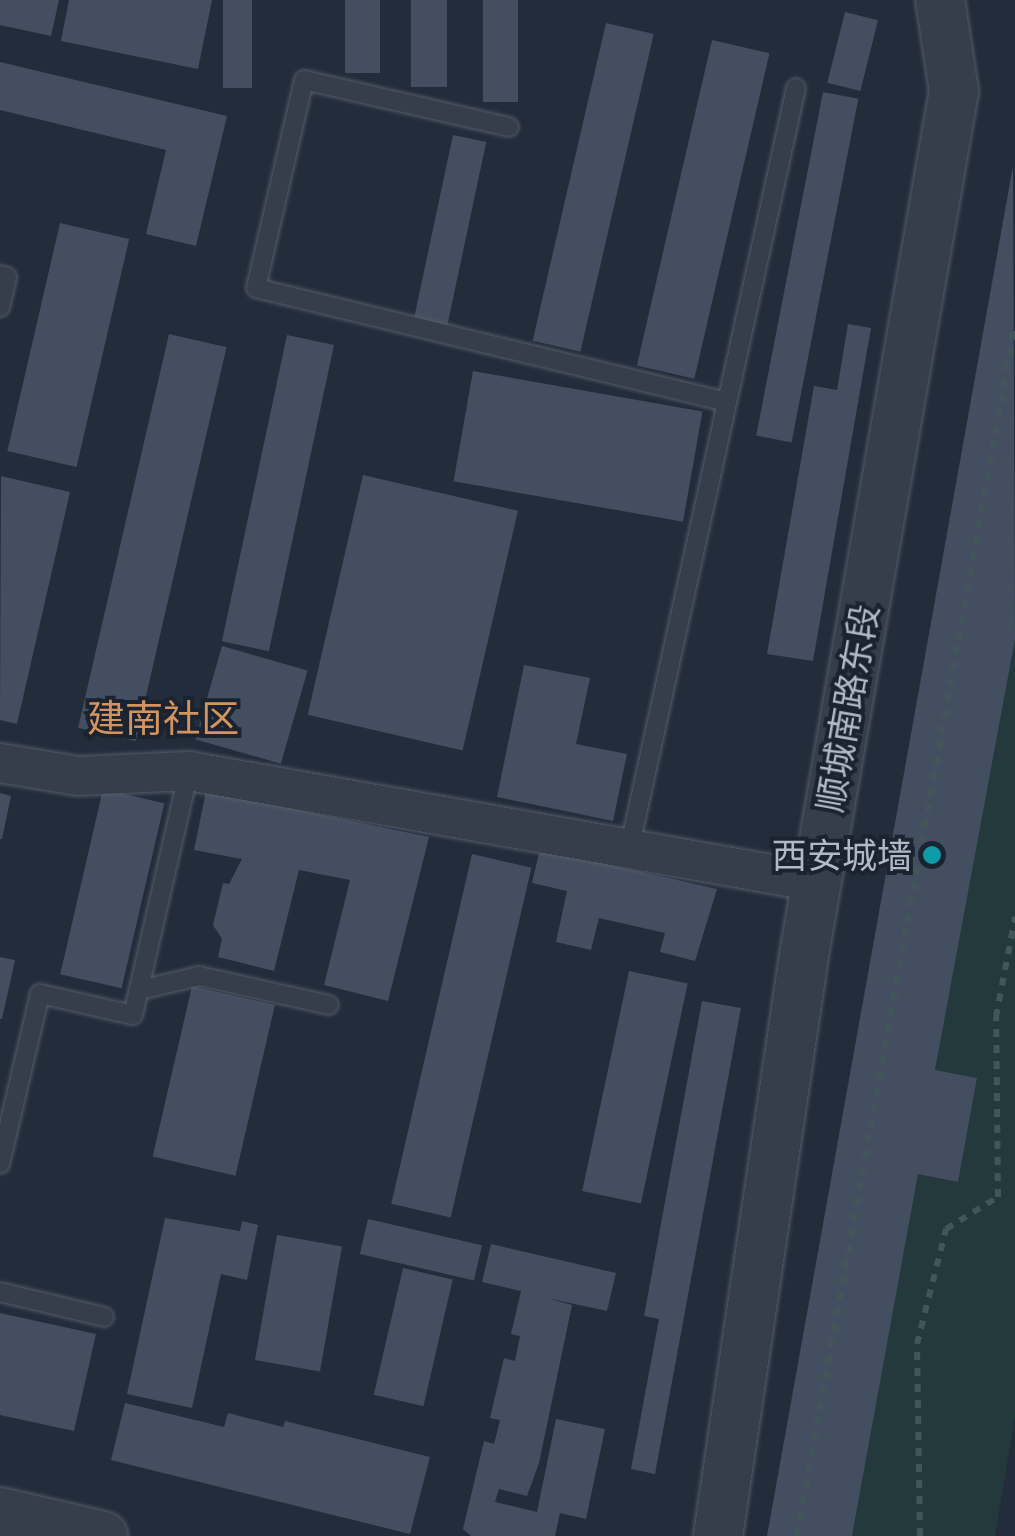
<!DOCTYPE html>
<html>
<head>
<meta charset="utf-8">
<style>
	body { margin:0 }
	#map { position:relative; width:1015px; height:1536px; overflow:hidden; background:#222c3b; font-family:"Asap Condensed","Noto Sans SC",sans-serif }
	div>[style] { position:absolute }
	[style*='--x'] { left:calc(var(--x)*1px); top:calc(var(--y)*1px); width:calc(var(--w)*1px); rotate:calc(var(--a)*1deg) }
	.green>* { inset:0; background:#24393c }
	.building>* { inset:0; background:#434f60; transform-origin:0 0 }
	.path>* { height:6px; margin-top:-3px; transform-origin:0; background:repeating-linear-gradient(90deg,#425659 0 8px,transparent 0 16px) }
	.roads { filter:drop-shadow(0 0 2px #545c69) drop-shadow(0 0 2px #545c69) }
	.service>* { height:18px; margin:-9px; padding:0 9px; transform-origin:9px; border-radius:9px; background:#363e4b }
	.minor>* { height:38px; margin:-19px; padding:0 19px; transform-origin:19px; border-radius:19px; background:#363e4b }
	.tertiary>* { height:48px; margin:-24px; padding:0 24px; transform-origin:24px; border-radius:24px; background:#363e4b }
	.dots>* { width:28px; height:28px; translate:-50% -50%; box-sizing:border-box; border:5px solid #1b2330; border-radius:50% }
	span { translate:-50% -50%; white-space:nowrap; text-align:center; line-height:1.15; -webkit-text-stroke:8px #1b2330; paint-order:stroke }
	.street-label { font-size:35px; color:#b1b9c7 }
	.poi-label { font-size:35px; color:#b1b9c7 }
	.right { translate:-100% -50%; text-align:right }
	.neighbourhood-label { font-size:38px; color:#d4945f }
</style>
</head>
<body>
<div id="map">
	<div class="green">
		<div style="clip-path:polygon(1015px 599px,1015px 1416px,995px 1536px,852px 1536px,918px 1174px,958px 1181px,977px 1078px,935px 1070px)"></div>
	</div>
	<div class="building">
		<div style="clip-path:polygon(0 0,59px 0,51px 36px,0 25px)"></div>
		<div style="clip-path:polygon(69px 0,212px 0,198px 69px,61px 41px)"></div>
		<div style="left:223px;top:0;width:29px;height:88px"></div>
		<div style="left:345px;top:0;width:35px;height:73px"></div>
		<div style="left:411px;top:0;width:36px;height:87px"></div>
		<div style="left:483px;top:0;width:35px;height:102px"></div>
		<div style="left:845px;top:12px;width:34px;height:73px;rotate:14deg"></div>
		<div style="left:606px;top:23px;width:49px;height:326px;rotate:13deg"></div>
		<div style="left:712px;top:40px;width:59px;height:334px;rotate:13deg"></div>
		<div style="clip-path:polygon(0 62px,227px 116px,196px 246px,146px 234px,166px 150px,0 110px)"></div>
		<div style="left:823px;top:92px;width:36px;height:350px;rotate:11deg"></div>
		<div style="left:453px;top:135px;width:34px;height:191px;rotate:12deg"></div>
		<div style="clip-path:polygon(1013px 166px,1015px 639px,935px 1070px,977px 1078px,958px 1182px,918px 1174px,852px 1536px,767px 1536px)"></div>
		<div style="left:60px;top:223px;width:71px;height:234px;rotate:13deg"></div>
		<div style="clip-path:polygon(848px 324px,871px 328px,813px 661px,767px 654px,814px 386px,837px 390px)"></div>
		<div style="left:169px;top:334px;width:59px;height:404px;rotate:13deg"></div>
		<div style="left:287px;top:335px;width:48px;height:313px;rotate:12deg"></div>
		<div style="left:473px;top:371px;width:233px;height:112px;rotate:10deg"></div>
		<div style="left:363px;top:475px;width:159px;height:246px;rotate:13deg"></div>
		<div style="clip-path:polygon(1px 476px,70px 492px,17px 724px,0 720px)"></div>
		<div style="left:222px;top:646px;width:89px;height:97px;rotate:16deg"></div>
		<div style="clip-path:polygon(524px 665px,590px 678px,576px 744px,627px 754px,613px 821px,497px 797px)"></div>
		<div style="left:103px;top:789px;width:63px;height:190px;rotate:13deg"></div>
		<div style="clip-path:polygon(206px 791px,429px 837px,388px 1001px,324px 985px,350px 880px,299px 870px,274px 971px,218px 957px,222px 939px,213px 925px,223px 883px,229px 884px,242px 859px,194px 850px)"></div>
		<div style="clip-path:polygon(0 793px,11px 796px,2px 839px,0 839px)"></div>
		<div style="clip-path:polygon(540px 849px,717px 889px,695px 961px,660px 952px,665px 933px,599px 918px,591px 950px,556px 942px,567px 891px,532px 883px)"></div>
		<div style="left:472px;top:854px;width:61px;height:359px;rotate:13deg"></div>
		<div style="clip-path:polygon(0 957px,15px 960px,2px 1019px,0 1019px)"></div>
		<div style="left:629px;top:971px;width:60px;height:225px;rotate:12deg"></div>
		<div style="left:192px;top:986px;width:85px;height:175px;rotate:13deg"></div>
		<div style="clip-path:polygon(702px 1001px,741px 1008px,655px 1474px,631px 1469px,659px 1319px,644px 1316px)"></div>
		<div style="clip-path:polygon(165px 1218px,240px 1231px,242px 1221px,258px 1225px,247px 1280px,221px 1274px,192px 1408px,127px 1394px)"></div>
		<div style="left:368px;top:1219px;width:117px;height:36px;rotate:13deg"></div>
		<div style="left:277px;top:1235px;width:66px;height:127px;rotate:10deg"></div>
		<div style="clip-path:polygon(491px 1244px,616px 1273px,607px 1311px,547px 1298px,572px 1305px,539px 1463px,527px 1496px,499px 1489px,495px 1502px,537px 1512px,556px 1419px,605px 1429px,586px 1519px,560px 1513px,555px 1536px,471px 1536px,463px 1529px,484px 1441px,494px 1444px,500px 1420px,490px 1418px,504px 1358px,515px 1361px,520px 1336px,511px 1334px,521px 1291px,482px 1282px)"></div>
		<div style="left:403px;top:1268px;width:51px;height:130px;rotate:13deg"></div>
		<div style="clip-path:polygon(0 1313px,96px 1334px,74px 1431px,0 1415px)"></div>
		<div style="clip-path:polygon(125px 1403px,224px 1427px,228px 1413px,283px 1427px,285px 1421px,430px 1457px,410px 1534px,111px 1460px)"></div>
	</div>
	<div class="path">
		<div style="--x:797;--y:1536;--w:1231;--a:-79.8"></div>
		<div style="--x:920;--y:1536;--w:192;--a:-90.9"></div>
		<div style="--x:917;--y:1344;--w:119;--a:-75.8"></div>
		<div style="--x:946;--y:1229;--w:61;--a:-31.6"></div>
		<div style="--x:998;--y:1197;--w:180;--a:-90.6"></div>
		<div style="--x:996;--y:1017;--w:102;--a:-79.2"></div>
	</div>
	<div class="roads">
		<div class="service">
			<div style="--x:509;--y:127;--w:210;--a:-167.1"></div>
			<div style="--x:304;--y:80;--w:213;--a:103"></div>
			<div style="--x:256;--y:288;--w:484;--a:13.6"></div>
			<div style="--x:0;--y:275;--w:7;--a:16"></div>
			<div style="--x:7;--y:277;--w:31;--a:103"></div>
			<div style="--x:629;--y:850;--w:780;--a:-77.64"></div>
			<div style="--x:140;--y:990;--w:61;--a:-13.3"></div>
			<div style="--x:199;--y:976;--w:133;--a:12.6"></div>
			<div style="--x:0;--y:1164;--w:175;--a:-76.8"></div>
			<div style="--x:40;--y:994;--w:95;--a:12.7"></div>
			<div style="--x:133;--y:1015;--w:250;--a:-77.1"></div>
			<div style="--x:0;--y:1292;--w:107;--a:13.5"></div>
		</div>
		<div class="minor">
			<div style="--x:0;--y:763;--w:79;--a:9.5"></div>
			<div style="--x:78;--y:776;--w:111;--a:-2.6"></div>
			<div style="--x:189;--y:771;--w:637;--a:10.04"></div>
		</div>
		<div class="tertiary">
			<div style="--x:0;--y:1512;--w:106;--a:13.1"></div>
			<div style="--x:718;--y:1536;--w:593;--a:-81.57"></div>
			<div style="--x:805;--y:949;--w:871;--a:-80.15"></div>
			<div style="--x:954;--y:91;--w:92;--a:-98.7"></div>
		</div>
	</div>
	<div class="dots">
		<div style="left:932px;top:855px;background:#0f9aa8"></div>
	</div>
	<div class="street-label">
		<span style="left:847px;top:708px;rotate:-80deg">顺城南路东段</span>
	</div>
	<div class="poi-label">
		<span class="right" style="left:912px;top:855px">西安城墙</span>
	</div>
	<div class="neighbourhood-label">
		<span style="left:163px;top:719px">建南社区</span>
	</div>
</div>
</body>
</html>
